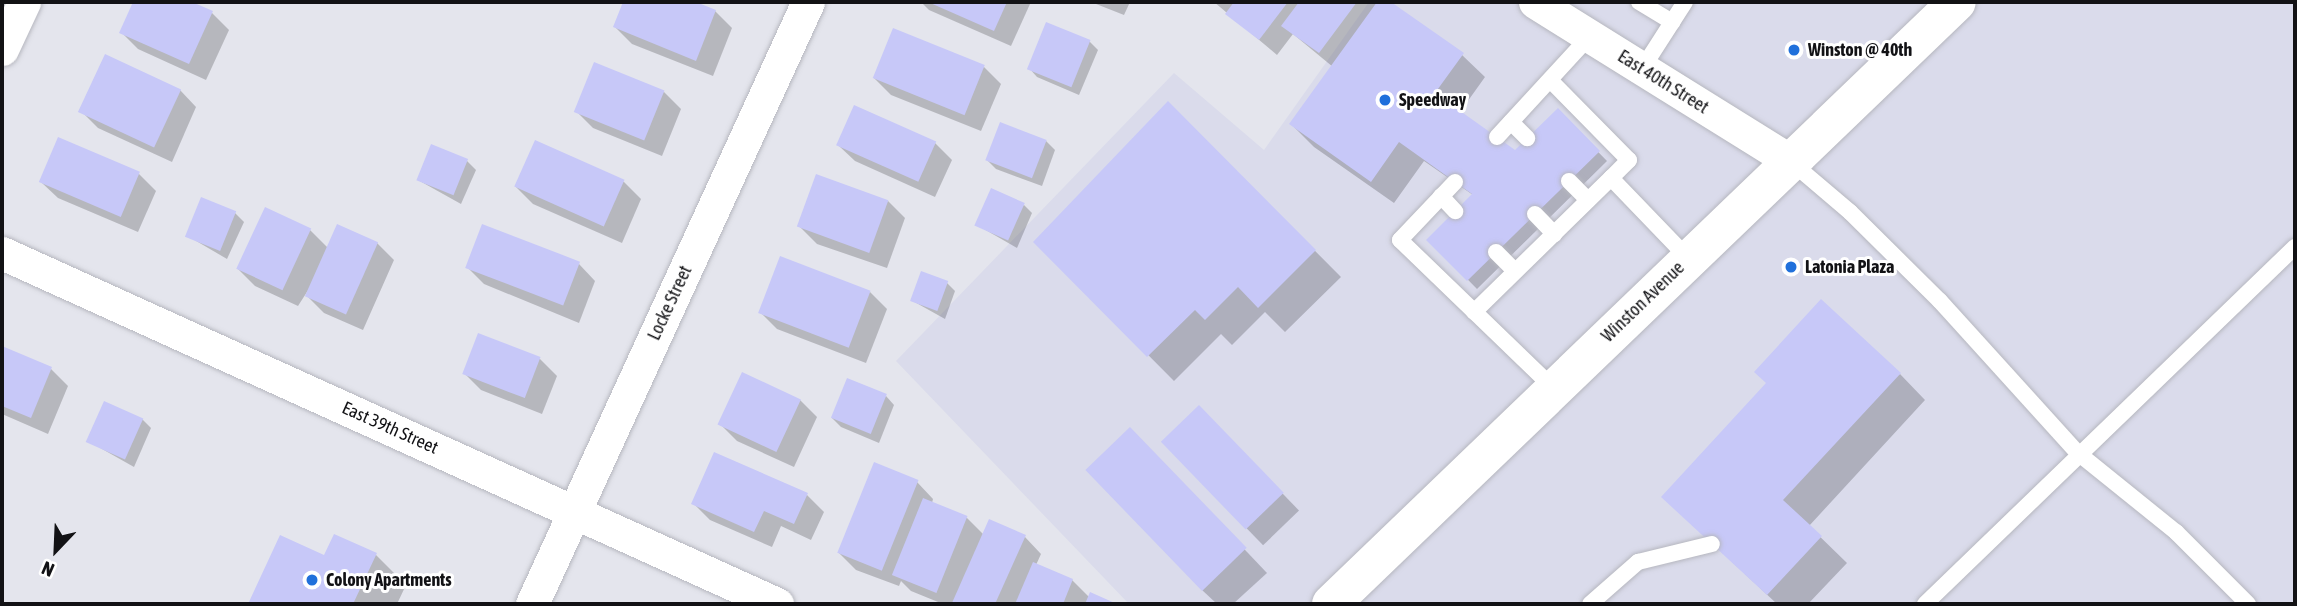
<!DOCTYPE html>
<html>
<head>
<meta charset="utf-8">
<style>
	body { margin:0 }
	#map { position:relative; width:2297px; height:606px; overflow:hidden; background:#e4e5ed; font-family:"Asap Condensed",sans-serif }
	div>[style] { position:absolute }
	[style*='--x'] { left:calc(var(--x)*1px); top:calc(var(--y)*1px); width:calc(var(--w)*1px); rotate:calc(var(--a)*1deg) }
	.built>* { inset:0; background:#dadbeb }
	.shadow>* { inset:0; background:#0003; transform-origin:0 0 }
	.building>* { inset:0; background:#c7c8f8; transform-origin:0 0 }
	.roads { filter:drop-shadow(0 0 2px #b6b7bf) drop-shadow(0 0 2px #b6b7bf) }
	.lane>* { height:16px; margin:-8px; padding:0 8px; transform-origin:8px; border-radius:8px; background:#fff }
	.street>* { height:33px; margin:-16.5px; padding:0 16.5px; transform-origin:16.5px; border-radius:16.5px; background:#fff }
	.secondary>* { height:38px; margin:-19px; padding:0 19px; transform-origin:19px; border-radius:19px; background:#fff }
	.dots>* { width:19px; height:19px; translate:-50% -50%; box-sizing:border-box; border:4px solid #fff; border-radius:50% }
	span { translate:-50% -50%; white-space:nowrap; text-align:center; line-height:1.15; -webkit-text-stroke:6px #fff; paint-order:stroke }
	.poi-label { font-size:18px; color:#121215; font-weight:700 }
	.left { translate:0 -50%; text-align:left }
	.street-label { font-size:18px; color:#121215 }
	.frame { position:absolute; inset:0; border:4px solid #121215; pointer-events:none }
	.north { position:absolute; left:21px; top:515px; width:70px; height:70px; -webkit-text-stroke:5px #fff; paint-order:stroke; rotate:203deg; font-size:19px; font-weight:700; line-height:28px; text-align:center; color:#121215 }
	.north::after { content:''; display:block; margin:auto; width:24px; height:32px; background:#121215; clip-path:polygon(50% 0,100% 100%,50% 72%,0 100%) }
</style>
</head>
<body>
<div id="map">
	<div class="built">
		<div style="clip-path:polygon(1369px 2px,2295px 2px,2295px 604px,1129px 604px,896px 361px,1174px 73px,1264px 150px)"></div>
	</div>
	<div class="shadow">
		<div style="clip-path:polygon(135px 2px,188px 2px,212px 13px,229px 30px,206px 80px,138px 49px,121px 32px)"></div>
		<div style="clip-path:polygon(625px 2px,691px 2px,715px 11px,732px 28px,713px 76px,632px 44px,615px 27px)"></div>
		<div style="clip-path:polygon(921px 2px,1028px 2px,1030px 4px,1011px 46px,929px 10px)"></div>
		<div style="clip-path:polygon(1091px 2px,1130px 2px,1124px 15px)"></div>
		<div style="clip-path:polygon(1214px 2px,1388px 2px,1462px 55px,1485px 77px,1460px 112px,1516px 152px,1558px 111px,1607px 161px,1477px 289px,1429px 240px,1473px 195px,1424px 161px,1394px 203px,1314px 147px,1291px 124px,1333px 67px,1293px 34px,1277px 55px)"></div>
		<div style="clip-path:polygon(1089px 41px,1098px 50px,1079px 95px,1037px 77px,1029px 68px)"></div>
		<div style="clip-path:polygon(984px 67px,1001px 84px,981px 131px,891px 95px,874px 78px)"></div>
		<div style="clip-path:polygon(180px 90px,196px 107px,172px 162px,98px 128px,81px 111px)"></div>
		<div style="clip-path:polygon(664px 92px,681px 109px,662px 156px,593px 128px,576px 111px)"></div>
		<div style="clip-path:polygon(1168px 103px,1341px 277px,1285px 332px,1265px 312px,1232px 345px,1221px 334px,1174px 381px,1036px 242px)"></div>
		<div style="clip-path:polygon(59px 140px,139px 174px,156px 191px,138px 232px,58px 198px,41px 182px)"></div>
		<div style="clip-path:polygon(1046px 141px,1055px 150px,1042px 186px,996px 169px,988px 161px)"></div>
		<div style="clip-path:polygon(535px 143px,624px 182px,641px 199px,622px 243px,533px 204px,516px 187px)"></div>
		<div style="clip-path:polygon(935px 143px,952px 160px,935px 197px,855px 161px,838px 145px)"></div>
		<div style="clip-path:polygon(467px 161px,476px 170px,461px 204px,418px 180px)"></div>
		<div style="clip-path:polygon(888px 201px,905px 218px,887px 268px,817px 244px,800px 227px)"></div>
		<div style="clip-path:polygon(1024px 205px,1032px 213px,1017px 248px,977px 225px)"></div>
		<div style="clip-path:polygon(235px 213px,244px 222px,227px 259px,186px 235px)"></div>
		<div style="clip-path:polygon(310px 230px,328px 248px,377px 243px,394px 260px,363px 330px,324px 313px,307px 296px,314px 281px,298px 306px,255px 286px,238px 269px)"></div>
		<div style="clip-path:polygon(579px 264px,595px 281px,579px 323px,484px 284px,467px 267px)"></div>
		<div style="clip-path:polygon(947px 283px,955px 291px,945px 319px,911px 300px)"></div>
		<div style="clip-path:polygon(870px 292px,887px 309px,866px 363px,777px 329px,760px 312px)"></div>
		<div style="clip-path:polygon(2px 348px,51px 369px,68px 386px,48px 434px,2px 414px)"></div>
		<div style="clip-path:polygon(540px 359px,557px 376px,542px 414px,481px 390px,464px 373px)"></div>
		<div style="clip-path:polygon(1900px 374px,1925px 400px,1809px 526px,1847px 563px,1808px 604px,1777px 604px,1663px 497px)"></div>
		<div style="clip-path:polygon(886px 396px,894px 405px,879px 443px,841px 427px,832px 418px)"></div>
		<div style="clip-path:polygon(800px 400px,817px 417px,794px 467px,737px 441px,720px 424px)"></div>
		<div style="left:1199px;top:407px;width:144px;height:50px;rotate:46deg"></div>
		<div style="clip-path:polygon(142px 419px,151px 428px,134px 467px,88px 441px)"></div>
		<div style="clip-path:polygon(1152px 452px,1267px 573px,1233px 604px,1217px 604px,1202px 590px)"></div>
		<div style="clip-path:polygon(715px 454px,807px 495px,824px 512px,811px 540px,781px 526px,772px 547px,710px 520px,693px 503px)"></div>
		<div style="clip-path:polygon(917px 482px,933px 499px,932px 503px,967px 518px,984px 535px,1025px 537px,1041px 554px,1036px 565px,1072px 580px,1090px 598px,1113px 604px,943px 604px,911px 591px,901px 581px,899px 586px,856px 570px,839px 553px)"></div>
		<div style="clip-path:polygon(281px 537px,325px 557px,376px 555px,406px 585px,397px 604px,250px 604px)"></div>
	</div>
	<div class="building">
		<div style="clip-path:polygon(133px 2px,192px 2px,213px 11px,189px 64px,119px 33px)"></div>
		<div style="clip-path:polygon(623px 2px,696px 2px,716px 10px,696px 61px,613px 27px)"></div>
		<div style="clip-path:polygon(928px 2px,1007px 2px,994px 31px)"></div>
		<div style="clip-path:polygon(1234px 2px,1288px 2px,1259px 40px,1225px 14px)"></div>
		<div style="clip-path:polygon(1299px 2px,1357px 2px,1319px 53px,1281px 26px)"></div>
		<div style="clip-path:polygon(1377px 2px,1391px 2px,1464px 53px,1435px 93px,1515px 150px,1558px 108px,1600px 151px,1467px 281px,1426px 240px,1472px 194px,1399px 142px,1371px 182px,1289px 124px)"></div>
		<div style="left:1046px;top:22px;width:48px;height:51px;rotate:22deg"></div>
		<div style="left:893px;top:28px;width:99px;height:54px;rotate:22deg"></div>
		<div style="left:105px;top:54px;width:84px;height:64px;rotate:25deg"></div>
		<div style="left:594px;top:62px;width:76px;height:54px;rotate:22deg"></div>
		<div style="clip-path:polygon(1168px 101px,1316px 250px,1258px 308px,1238px 287px,1205px 320px,1195px 310px,1147px 357px,1033px 242px)"></div>
		<div style="left:854px;top:105px;width:90px;height:44px;rotate:24deg"></div>
		<div style="left:1000px;top:122px;width:50px;height:41px;rotate:21deg"></div>
		<div style="left:58px;top:137px;width:89px;height:49px;rotate:23deg"></div>
		<div style="left:535px;top:140px;width:98px;height:51px;rotate:24deg"></div>
		<div style="left:431px;top:144px;width:40px;height:39px;rotate:22deg"></div>
		<div style="left:816px;top:174px;width:77px;height:56px;rotate:20deg"></div>
		<div style="left:991px;top:188px;width:37px;height:41px;rotate:24deg"></div>
		<div style="left:201px;top:197px;width:38px;height:43px;rotate:22deg"></div>
		<div style="left:265px;top:207px;width:51px;height:68px;rotate:25deg"></div>
		<div style="left:337px;top:224px;width:45px;height:79px;rotate:24deg"></div>
		<div style="left:482px;top:224px;width:105px;height:47px;rotate:21deg"></div>
		<div style="left:780px;top:256px;width:97px;height:61px;rotate:21deg"></div>
		<div style="left:921px;top:271px;width:29px;height:32px;rotate:20deg"></div>
		<div style="clip-path:polygon(1821px 299px,1901px 373px,1783px 500px,1822px 536px,1767px 595px,1661px 497px,1766px 383px,1754px 372px)"></div>
		<div style="left:478px;top:333px;width:67px;height:44px;rotate:21deg"></div>
		<div style="clip-path:polygon(2px 346px,52px 367px,31px 418px,2px 406px)"></div>
		<div style="left:742px;top:372px;width:65px;height:58px;rotate:25deg"></div>
		<div style="left:847px;top:378px;width:43px;height:43px;rotate:22deg"></div>
		<div style="left:104px;top:401px;width:43px;height:45px;rotate:24deg"></div>
		<div style="left:1199px;top:405px;width:122px;height:53px;rotate:46deg"></div>
		<div style="left:1130px;top:427px;width:168px;height:62px;rotate:46deg"></div>
		<div style="clip-path:polygon(714px 452px,808px 493px,794px 524px,764px 511px,754px 532px,691px 504px)"></div>
		<div style="left:874px;top:462px;width:48px;height:98px;rotate:22deg"></div>
		<div style="left:923px;top:498px;width:48px;height:83px;rotate:22deg"></div>
		<div style="clip-path:polygon(989px 519px,1026px 535px,995px 604px,956px 604px,952px 603px)"></div>
		<div style="clip-path:polygon(334px 534px,377px 553px,353px 604px,248px 604px,280px 535px,324px 555px)"></div>
		<div style="clip-path:polygon(1033px 562px,1073px 579px,1063px 604px,1015px 604px)"></div>
		<div style="clip-path:polygon(1090px 592px,1117px 604px,1085px 604px)"></div>
	</div>
	<div class="roads">
		<div class="lane">
			<div style="--x:1639;--y:2;--w:39;--a:31"></div>
			<div style="--x:1642;--y:69;--w:80;--a:-57.3"></div>
			<div style="--x:1551;--y:81;--w:111;--a:45.4"></div>
			<div style="--x:1629;--y:160;--w:25;--a:135"></div>
			<div style="--x:1611;--y:178;--w:111;--a:46.1"></div>
			<div style="--x:1511;--y:122;--w:23;--a:45"></div>
			<div style="--x:1497;--y:137;--w:136;--a:-47.4"></div>
			<div style="--x:1790;--y:161;--w:79;--a:40.4"></div>
			<div style="--x:1850;--y:212;--w:127;--a:44.7"></div>
			<div style="--x:1940;--y:301;--w:205;--a:47.8"></div>
			<div style="--x:2078;--y:453;--w:126;--a:38.9"></div>
			<div style="--x:2176;--y:532;--w:102;--a:45"></div>
			<div style="--x:1569;--y:181;--w:27;--a:45"></div>
			<div style="--x:1455;--y:182;--w:80;--a:133.5"></div>
			<div style="--x:1400;--y:240;--w:211;--a:44"></div>
			<div style="--x:1441;--y:196;--w:21;--a:47"></div>
			<div style="--x:1535;--y:214;--w:28;--a:46"></div>
			<div style="--x:1496;--y:252;--w:27;--a:45"></div>
			<div style="--x:1474;--y:312;--w:192;--a:-44.4"></div>
			<div style="--x:1590;--y:604;--w:64;--a:-41.2"></div>
			<div style="--x:1638;--y:562;--w:76;--a:-13.7"></div>
			<div style="--x:1925;--y:604;--w:514;--a:-43.98"></div>
		</div>
		<div class="street">
			<div style="--x:1535;--y:2;--w:301;--a:31.9"></div>
			<div style="--x:2;--y:49;--w:52;--a:-64.9"></div>
			<div style="--x:2;--y:253;--w:851;--a:24.37"></div>
			<div style="--x:532;--y:604;--w:662;--a:-65.37"></div>
		</div>
		<div class="secondary">
			<div style="--x:1331;--y:604;--w:868;--a:-43.88"></div>
		</div>
	</div>
	<div class="dots">
		<div style="left:1794px;top:50px;background:#2070db"></div>
		<div style="left:1385px;top:100px;background:#2070db"></div>
		<div style="left:1791px;top:267px;background:#2070db"></div>
		<div style="left:312px;top:580px;background:#2070db"></div>
	</div>
	<div class="poi-label">
		<span class="left" style="left:1808px;top:50px">Winston @ 40th</span>
		<span class="left" style="left:1399px;top:100px">Speedway</span>
		<span class="left" style="left:1805px;top:267px">Latonia Plaza</span>
		<span class="left" style="left:326px;top:580px">Colony Apartments</span>
	</div>
	<div class="street-label">
		<span style="left:1663px;top:82px;rotate:32deg">East 40th Street</span>
		<span style="left:1643px;top:302px;rotate:-44deg">Winston Avenue</span>
		<span style="left:670px;top:303px;rotate:-65deg">Locke Street</span>
		<span style="left:390px;top:428px;rotate:24deg">East 39th Street</span>
	</div>
	<div class="frame"></div>
	<div class="north">N</div>
</div>
</body>
</html>
